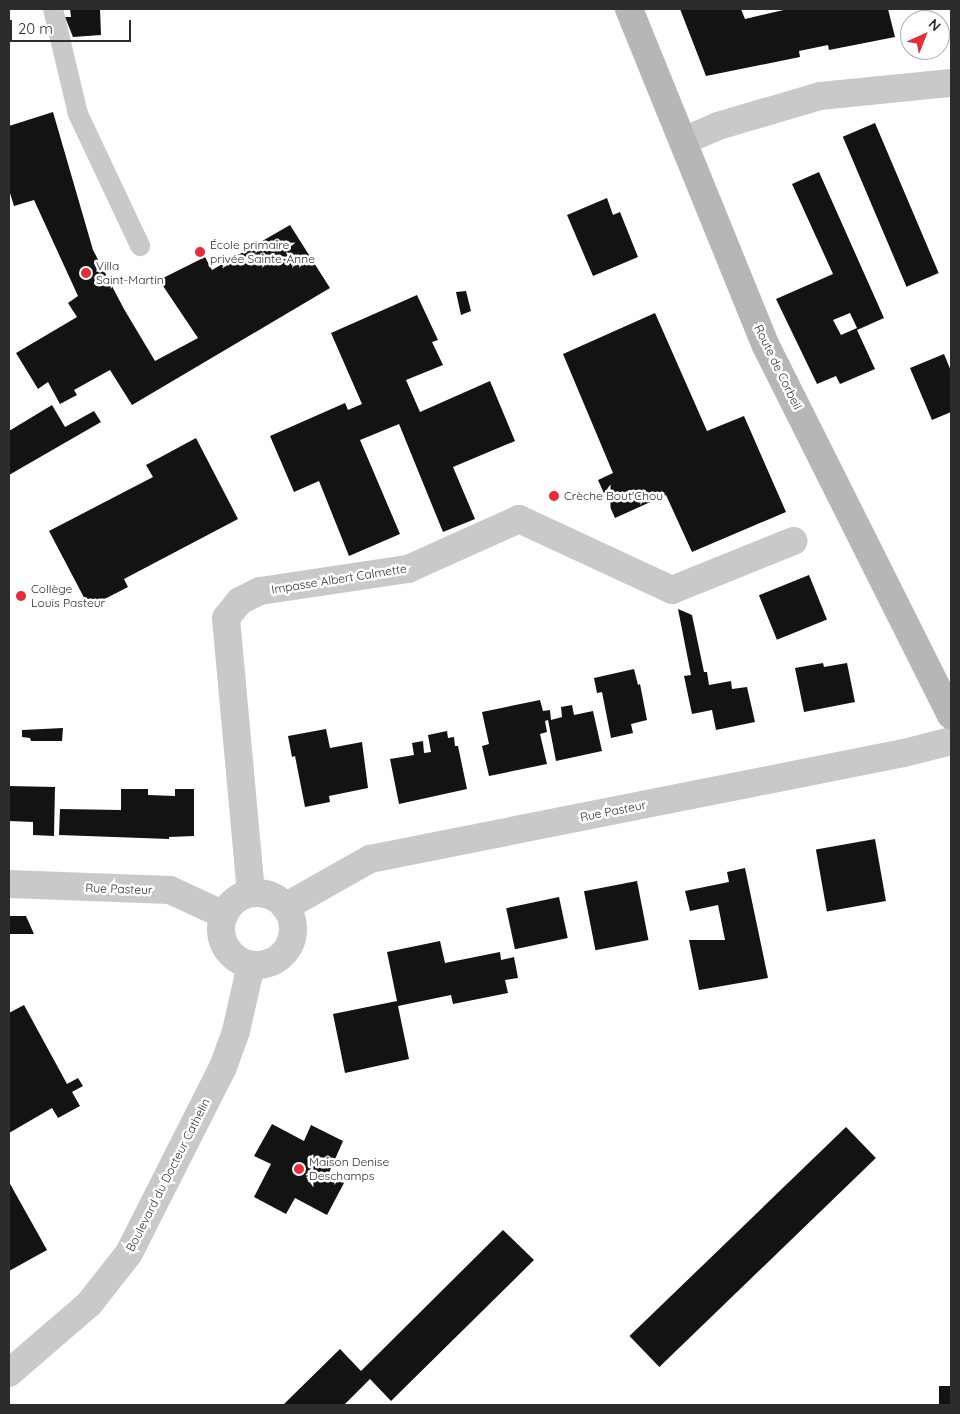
<!DOCTYPE html>
<html>
<head>
<meta charset="utf-8">
<style>
	body { margin:0 }
	#map { position:relative; width:960px; height:1414px; overflow:hidden; background:#fff; font-family:Quicksand,sans-serif }
	div>[style] { position:absolute }
	[style*='--x'] { left:calc(var(--x)*1px); top:calc(var(--y)*1px); width:calc(var(--w)*1px); rotate:calc(var(--a)*1deg) }
	.building>* { inset:0; background:#131313; transform-origin:0 0 }
	.lane>* { height:20px; margin:-10px; padding:0 10px; transform-origin:10px; border-radius:10px; background:#c9c9c9 }
	.street>* { height:28px; margin:-14px; padding:0 14px; transform-origin:14px; border-radius:14px; background:#c9c9c9 }
	.street>.ring { margin:-14px; padding:0; box-sizing:content-box; background:none; border:28px solid #c9c9c9; border-radius:50% }
	.secondary>* { height:28px; margin:-14px; padding:0 14px; transform-origin:14px; border-radius:14px; background:#b6b6b6 }
	.dots>* { width:14px; height:14px; translate:-50% -50%; box-sizing:border-box; border:2px solid #fff; border-radius:50% }
	span { translate:-50% -50%; white-space:nowrap; text-align:center; line-height:1.15; -webkit-text-stroke:5px #fff; paint-order:stroke }
	.poi-label { font-size:12px; color:#2c2c2c }
	.left { translate:0 -50%; text-align:left }
	.street-label { font-size:12px; color:#2c2c2c }
	.frame { position:absolute; inset:0; border:10px solid #2c2c2c; pointer-events:none }
	.north { position:absolute; left:900px; top:10px; width:50px; height:50px; box-sizing:border-box; background:#fff; border:1px solid #ababab; border-radius:50%; rotate:44deg; font-size:14px; font-weight:700; line-height:20px; text-align:center; color:#2c2c2c }
	.north::after { content:''; display:block; margin:auto; width:18px; height:22px; background:#e62b3a; clip-path:polygon(50% 0,100% 100%,50% 72%,0 100%) }
	.scale { position:absolute; left:10px; top:20px; width:121px; height:22px; box-sizing:border-box; border:2px solid #2c2c2c; border-top:0; padding-left:6px; font-size:15px; line-height:18px; white-space:nowrap; color:#2c2c2c; -webkit-text-stroke:4px #fff; paint-order:stroke }
</style>
</head>
<body>
<div id="map">
	<div class="building">
		<div style="clip-path:polygon(70px 9px,100px 9px,101px 35px,73px 37px,65px 17px,71px 17px)"></div>
		<div style="clip-path:polygon(680px 9px,741px 9px,745px 19px,788px 9px,888px 9px,895px 37px,829px 50px,828px 45px,799px 51px,800px 57px,706px 76px)"></div>
		<div style="clip-path:polygon(53px 112px,93px 250px,124px 309px,155px 361px,198px 338px,159px 280px,205px 257px,212px 270px,290px 225px,330px 288px,132px 405px,110px 370px,74px 390px,77px 395px,60px 404px,48px 382px,38px 389px,16px 353px,77px 317px,68px 303px,78px 296px,34px 200px,14px 206px,9px 190px,9px 126px)"></div>
		<div style="left:875px;top:123px;width:163px;height:35px;rotate:67deg"></div>
		<div style="clip-path:polygon(evenodd,819px 172px,884px 318px,857px 330px,875px 369px,840px 384px,836px 376px,817px 384px,776px 299px,833px 274px,792px 184px,819px 172px,850px 313px,857px 328px,841px 335px,833px 320px,850px 313px)"></div>
		<div style="clip-path:polygon(607px 198px,613px 215px,620px 212px,638px 257px,593px 276px,567px 215px)"></div>
		<div style="clip-path:polygon(466px 291px,471px 311px,461px 315px,456px 292px)"></div>
		<div style="clip-path:polygon(417px 295px,438px 340px,432px 342px,443px 365px,406px 380px,420px 412px,490px 381px,515px 441px,453px 467px,475px 519px,443px 532px,399px 424px,360px 440px,400px 534px,349px 556px,319px 481px,294px 492px,270px 436px,345px 403px,348px 410px,362px 404px,331px 333px)"></div>
		<div style="clip-path:polygon(655px 313px,707px 431px,744px 416px,786px 512px,692px 552px,666px 495px,615px 518px,598px 480px,613px 473px,563px 354px)"></div>
		<div style="clip-path:polygon(944px 354px,951px 371px,951px 412px,932px 420px,910px 368px)"></div>
		<div style="clip-path:polygon(52px 405px,65px 427px,94px 411px,101px 422px,9px 475px,9px 431px)"></div>
		<div style="clip-path:polygon(196px 438px,238px 519px,124px 579px,128px 587px,89px 607px,49px 531px,153px 477px,146px 465px)"></div>
		<div style="left:809px;top:575px;width:48px;height:54px;rotate:68deg"></div>
		<div style="clip-path:polygon(678px 609px,692px 615px,704px 672px,707px 672px,709px 685px,731px 681px,732px 689px,747px 687px,755px 722px,716px 730px,712px 710px,692px 714px,684px 676px,691px 675px)"></div>
		<div style="clip-path:polygon(823px 663px,824px 667px,847px 663px,855px 702px,804px 712px,795px 668px)"></div>
		<div style="clip-path:polygon(634px 669px,638px 685px,640px 684px,647px 720px,631px 724px,633px 733px,611px 738px,602px 692px,597px 693px,594px 678px)"></div>
		<div style="clip-path:polygon(540px 700px,543px 711px,550px 710px,551px 720px,562px 717px,561px 707px,572px 705px,574px 715px,593px 711px,602px 751px,556px 761px,548px 720px,545px 721px,547px 732px,540px 734px,547px 764px,489px 776px,482px 746px,489px 744px,482px 712px)"></div>
		<div style="clip-path:polygon(63px 728px,62px 741px,31px 741px,30px 738px,22px 737px,22px 730px)"></div>
		<div style="clip-path:polygon(326px 729px,330px 748px,362px 742px,368px 788px,329px 796px,330px 802px,305px 807px,295px 756px,292px 757px,288px 736px)"></div>
		<div style="clip-path:polygon(447px 731px,448px 738px,454px 737px,455px 746px,458px 746px,467px 789px,399px 804px,390px 759px,414px 755px,412px 743px,423px 741px,424px 753px,431px 752px,428px 735px)"></div>
		<div style="clip-path:polygon(9px 786px,55px 787px,54px 836px,33px 835px,33px 822px,9px 821px)"></div>
		<div style="clip-path:polygon(121px 789px,148px 789px,148px 795px,175px 796px,175px 789px,194px 789px,194px 836px,169px 837px,169px 839px,59px 835px,60px 809px,121px 810px)"></div>
		<div style="left:875px;top:839px;width:63px;height:60px;rotate:80deg"></div>
		<div style="clip-path:polygon(745px 868px,768px 978px,699px 990px,689px 940px,725px 940px,718px 905px,690px 911px,685px 891px,729px 882px,727px 872px)"></div>
		<div style="left:637px;top:881px;width:60px;height:54px;rotate:79deg"></div>
		<div style="left:559px;top:897px;width:42px;height:54px;rotate:78deg"></div>
		<div style="clip-path:polygon(9px 916px,26px 916px,34px 934px,9px 934px)"></div>
		<div style="clip-path:polygon(440px 941px,445px 963px,500px 952px,501px 960px,514px 957px,518px 978px,505px 980px,508px 993px,453px 1004px,451px 995px,398px 1006px,409px 1059px,345px 1073px,333px 1014px,397px 1001px,387px 952px)"></div>
		<div style="clip-path:polygon(24px 1005px,67px 1084px,78px 1078px,83px 1086px,72px 1092px,80px 1106px,58px 1118px,52px 1108px,9px 1133px,9px 1013px)"></div>
		<div style="clip-path:polygon(272px 1124px,304px 1141px,311px 1125px,343px 1141px,328px 1175px,344px 1183px,327px 1215px,295px 1198px,286px 1214px,254px 1197px,271px 1164px,254px 1156px)"></div>
		<div style="left:846px;top:1127px;width:43px;height:301px;rotate:46deg"></div>
		<div style="clip-path:polygon(9px 1182px,47px 1250px,9px 1271px)"></div>
		<div style="clip-path:polygon(503px 1230px,534px 1260px,391px 1401px,370px 1379px,344px 1405px,283px 1405px,340px 1349px,361px 1371px)"></div>
		<div style="left:939px;top:1386px;width:12px;height:19px"></div>
	</div>
	<div class="lane">
		<div style="--x:53;--y:9;--w:108;--a:76.6"></div>
		<div style="--x:78;--y:114;--w:146;--a:64.8"></div>
	</div>
	<div class="street">
		<div style="--x:683;--y:141;--w:38;--a:-23"></div>
		<div style="--x:718;--y:126;--w:106;--a:-16.4"></div>
		<div style="--x:820;--y:96;--w:132;--a:-5.7"></div>
		<div style="--x:9;--y:884;--w:161;--a:2.1"></div>
		<div style="--x:170;--y:890;--w:60;--a:24.8"></div>
		<div style="--x:251;--y:893;--w:276;--a:-95.2"></div>
		<div style="--x:226;--y:618;--w:22;--a:-51"></div>
		<div style="--x:240;--y:601;--w:22;--a:-27"></div>
		<div style="--x:260;--y:591;--w:150;--a:-8.5"></div>
		<div style="--x:408;--y:569;--w:122;--a:-24.2"></div>
		<div style="--x:519;--y:519;--w:169;--a:24.9"></div>
		<div style="--x:672;--y:590;--w:131;--a:-22"></div>
		<div class="ring" style="left:221px;top:893px;width:44px;height:44px"></div>
		<div style="--x:285;--y:907;--w:98;--a:-29.5"></div>
		<div style="--x:370;--y:859;--w:544;--a:-11.23"></div>
		<div style="--x:904;--y:753;--w:49;--a:-14.3"></div>
		<div style="--x:9;--y:1373;--w:106;--a:-40.8"></div>
		<div style="--x:89;--y:1304;--w:65;--a:-51.9"></div>
		<div style="--x:129;--y:1253;--w:208;--a:-63.2"></div>
		<div style="--x:223;--y:1067;--w:38;--a:-70"></div>
		<div style="--x:236;--y:1031;--w:68;--a:-77.2"></div>
	</div>
	<div class="secondary">
		<div style="--x:629;--y:9;--w:364;--a:67.9"></div>
		<div style="--x:766;--y:346;--w:413;--a:63.4"></div>
	</div>
	<div class="dots">
		<div style="left:200px;top:252px;background:#e62b3a"></div>
		<div style="left:86px;top:273px;background:#e62b3a"></div>
		<div style="left:554px;top:496px;background:#e62b3a"></div>
		<div style="left:21px;top:596px;background:#e62b3a"></div>
		<div style="left:299px;top:1169px;background:#e62b3a"></div>
	</div>
	<div class="poi-label">
		<span class="left" style="left:210px;top:252px">École primaire<br>privée Sainte-Anne</span>
		<span class="left" style="left:96px;top:273px">Villa<br>Saint-Martin</span>
		<span class="left" style="left:564px;top:496px">Crèche Bout'Chou</span>
		<span class="left" style="left:31px;top:596px">Collège<br>Louis Pasteur</span>
		<span class="left" style="left:309px;top:1169px">Maison Denise<br>Deschamps</span>
	</div>
	<div class="street-label">
		<span style="left:778px;top:367px;rotate:64deg">Route de Corbeil</span>
		<span style="left:339px;top:579px;rotate:-9deg">Impasse Albert Calmette</span>
		<span style="left:613px;top:811px;rotate:-11deg">Rue Pasteur</span>
		<span style="left:119px;top:889px;rotate:2deg">Rue Pasteur</span>
		<span style="left:168px;top:1175px;rotate:-63deg">Boulevard du Docteur Cathelin</span>
	</div>
	<div class="frame"></div>
	<div class="north">N</div>
	<div class="scale">20 m</div>
</div>
</body>
</html>
